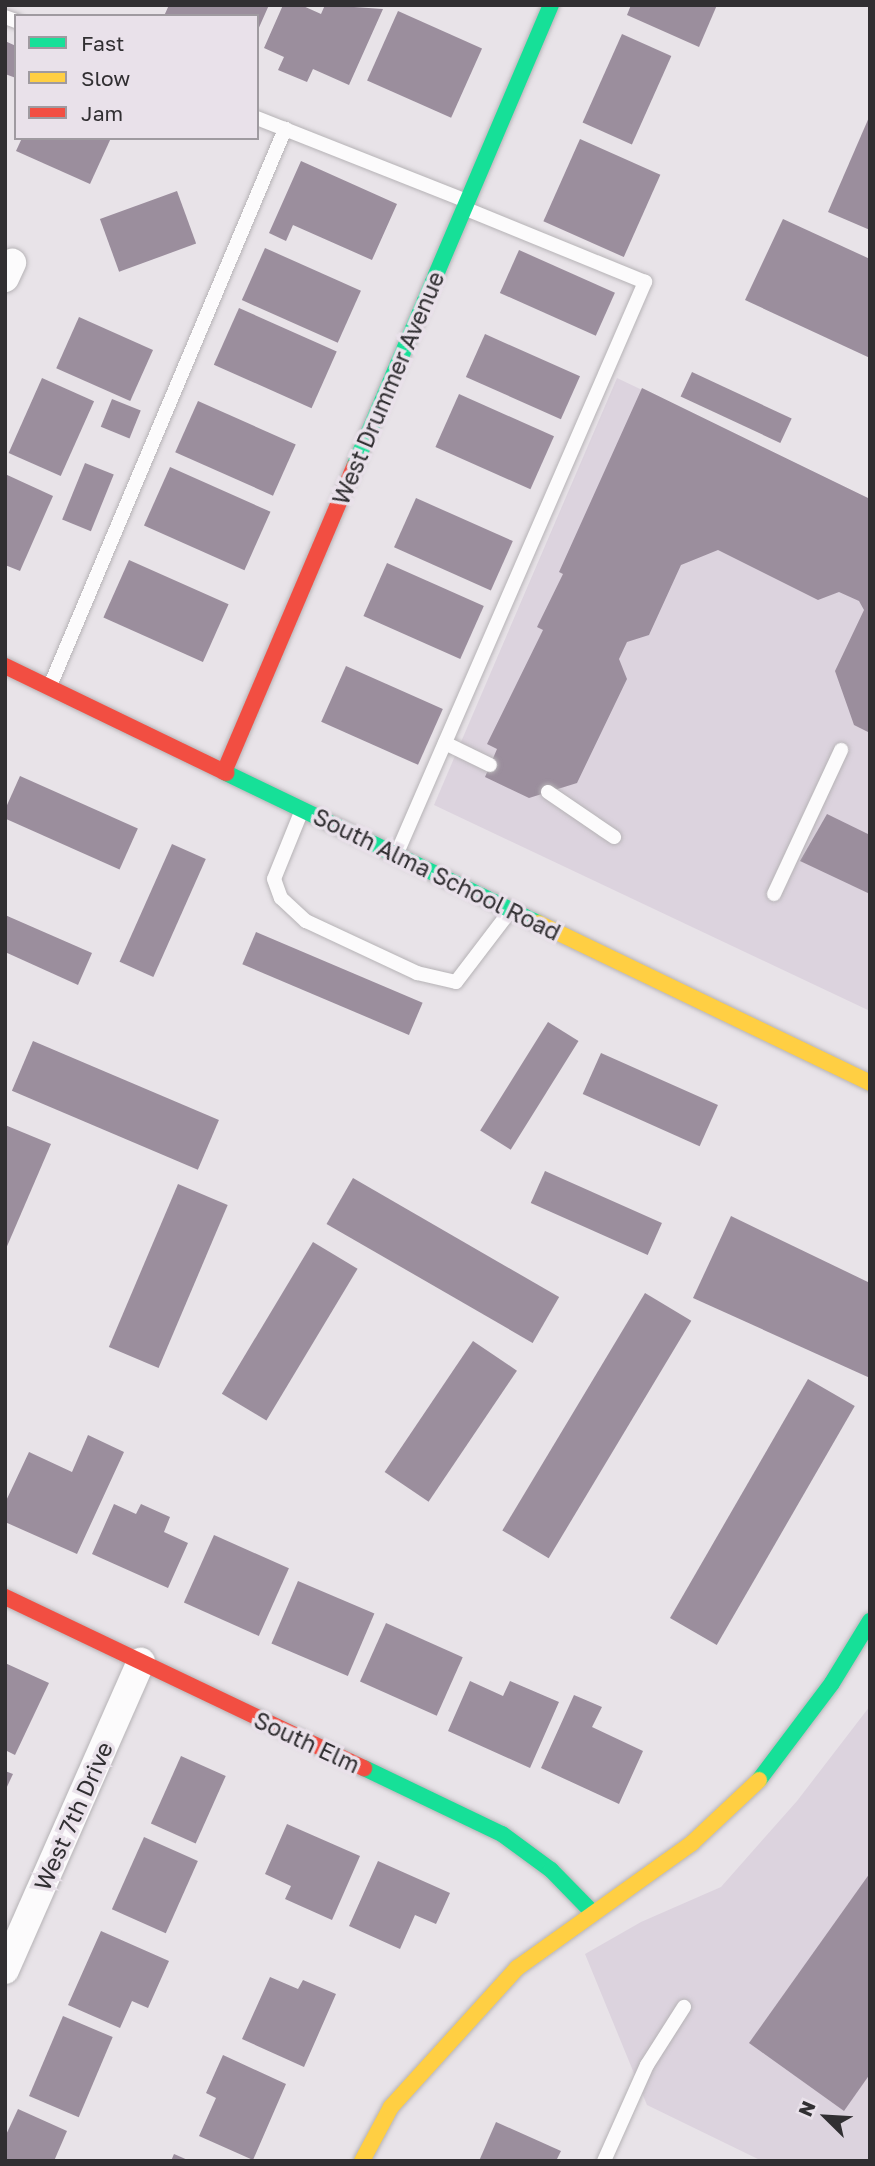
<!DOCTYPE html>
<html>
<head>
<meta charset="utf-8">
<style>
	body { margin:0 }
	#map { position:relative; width:875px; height:2166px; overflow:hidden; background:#e8e3e8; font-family:"Golos Text",sans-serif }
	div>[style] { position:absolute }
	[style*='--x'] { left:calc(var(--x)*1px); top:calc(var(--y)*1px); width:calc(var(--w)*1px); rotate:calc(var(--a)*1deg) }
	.built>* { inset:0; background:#dcd3de }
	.building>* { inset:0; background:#9b8e9d; transform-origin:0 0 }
	.roads { filter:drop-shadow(0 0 2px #b6b3b6) drop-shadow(0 0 2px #b6b3b6) }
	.lane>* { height:14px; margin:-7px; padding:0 7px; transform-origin:7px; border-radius:7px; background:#fcfbfc }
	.street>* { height:28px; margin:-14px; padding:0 14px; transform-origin:14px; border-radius:14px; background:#fcfbfc }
	.fast>* { height:16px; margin:-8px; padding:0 8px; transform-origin:8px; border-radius:8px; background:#16e098 }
	.slow>* { height:16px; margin:-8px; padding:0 8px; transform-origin:8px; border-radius:8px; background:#ffcf43 }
	.jam>* { height:16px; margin:-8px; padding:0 8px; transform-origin:8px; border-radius:8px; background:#f24e42 }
	span { translate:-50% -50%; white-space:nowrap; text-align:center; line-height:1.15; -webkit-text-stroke:7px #e9e1ea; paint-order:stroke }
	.street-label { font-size:23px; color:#312f32 }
	.frame { position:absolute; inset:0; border:7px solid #312f32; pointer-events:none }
	.legend { position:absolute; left:14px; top:14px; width:245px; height:126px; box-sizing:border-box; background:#e9e1ea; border:2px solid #9f9aa0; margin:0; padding:9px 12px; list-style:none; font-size:21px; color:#312f32 }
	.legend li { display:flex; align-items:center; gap:14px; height:35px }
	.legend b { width:35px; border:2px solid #9f9aa0 }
	.north { position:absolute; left:791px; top:2082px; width:70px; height:70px; -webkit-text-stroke:5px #e9e1ea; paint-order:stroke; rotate:294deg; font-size:19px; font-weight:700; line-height:28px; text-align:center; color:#312f32 }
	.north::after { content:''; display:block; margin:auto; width:24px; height:32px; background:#312f32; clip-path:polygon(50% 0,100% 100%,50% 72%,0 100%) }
</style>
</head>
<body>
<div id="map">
	<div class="built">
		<div style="clip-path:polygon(617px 378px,870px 499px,870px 1011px,434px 805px)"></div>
		<div style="clip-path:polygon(870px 1706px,870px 2161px,762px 2161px,647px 2105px,585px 1954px,641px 1922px,721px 1887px,797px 1801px)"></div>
	</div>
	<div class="building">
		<div style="clip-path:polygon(169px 5px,269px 5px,257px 32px,257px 16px,164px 16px)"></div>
		<div style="clip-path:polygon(283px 5px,301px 5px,321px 14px,325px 5px,383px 9px,349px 85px,313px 69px,307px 82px,278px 70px,284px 57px,264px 48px)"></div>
		<div style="clip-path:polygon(631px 5px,717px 5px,699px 47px,627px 15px)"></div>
		<div style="left:398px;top:11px;width:92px;height:76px;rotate:24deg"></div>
		<div style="left:622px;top:34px;width:54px;height:97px;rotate:24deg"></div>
		<div style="clip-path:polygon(5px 41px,16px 46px,16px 78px,5px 74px)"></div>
		<div style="clip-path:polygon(870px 115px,870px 230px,828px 212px)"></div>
		<div style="clip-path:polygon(22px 138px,111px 138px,90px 184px,16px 151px)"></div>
		<div style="left:580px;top:139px;width:88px;height:90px;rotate:24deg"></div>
		<div style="clip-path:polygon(301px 161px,397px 204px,372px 260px,293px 225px,286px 241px,269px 233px)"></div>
		<div style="left:177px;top:191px;width:56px;height:82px;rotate:70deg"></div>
		<div style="clip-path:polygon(783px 219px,870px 259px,870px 358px,745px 300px)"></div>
		<div style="left:265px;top:248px;width:105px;height:57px;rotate:24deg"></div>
		<div style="left:519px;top:250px;width:105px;height:47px;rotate:24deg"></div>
		<div style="left:239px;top:308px;width:107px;height:62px;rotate:24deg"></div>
		<div style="left:79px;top:317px;width:81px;height:56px;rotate:24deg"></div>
		<div style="left:485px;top:334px;width:104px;height:47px;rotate:24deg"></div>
		<div style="left:692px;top:372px;width:110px;height:27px;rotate:25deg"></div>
		<div style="left:42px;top:378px;width:57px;height:82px;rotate:24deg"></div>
		<div style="clip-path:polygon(642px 388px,870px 499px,870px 733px,854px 725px,835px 671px,864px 610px,859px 601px,839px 592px,818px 600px,718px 550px,681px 565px,649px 635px,627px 642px,619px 659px,627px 679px,577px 783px,529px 798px,485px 777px,497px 749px,487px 744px,543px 630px,537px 627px,563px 574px,559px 572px)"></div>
		<div style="left:459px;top:394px;width:104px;height:58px;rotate:24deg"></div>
		<div style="left:112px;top:399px;width:31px;height:30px;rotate:22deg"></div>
		<div style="left:198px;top:401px;width:107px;height:56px;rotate:24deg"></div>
		<div style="left:85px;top:463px;width:31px;height:61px;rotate:22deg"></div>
		<div style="left:170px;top:467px;width:110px;height:64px;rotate:24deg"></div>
		<div style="clip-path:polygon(5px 474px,53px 496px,20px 571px,5px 565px)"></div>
		<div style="left:416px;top:498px;width:106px;height:54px;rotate:24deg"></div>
		<div style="left:129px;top:560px;width:109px;height:63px;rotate:24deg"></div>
		<div style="left:387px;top:563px;width:106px;height:58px;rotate:24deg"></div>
		<div style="left:346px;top:666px;width:106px;height:61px;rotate:24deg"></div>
		<div style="left:20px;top:776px;width:129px;height:45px;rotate:24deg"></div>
		<div style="clip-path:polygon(827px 814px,870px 835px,870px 894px,800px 861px)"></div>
		<div style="left:172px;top:844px;width:37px;height:129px;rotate:24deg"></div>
		<div style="clip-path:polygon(5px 915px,92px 953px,78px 985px,5px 952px)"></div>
		<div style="left:256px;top:932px;width:181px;height:35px;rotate:23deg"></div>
		<div style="left:548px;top:1022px;width:36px;height:128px;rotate:32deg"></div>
		<div style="left:33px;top:1041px;width:202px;height:54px;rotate:23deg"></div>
		<div style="left:601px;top:1053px;width:128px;height:45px;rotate:24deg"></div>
		<div style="clip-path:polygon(5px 1125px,51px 1144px,5px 1251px)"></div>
		<div style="left:545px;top:1171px;width:128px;height:35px;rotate:24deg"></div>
		<div style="left:353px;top:1178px;width:238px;height:53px;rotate:30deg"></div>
		<div style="left:178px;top:1184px;width:54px;height:177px;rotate:23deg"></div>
		<div style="clip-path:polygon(731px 1216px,870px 1283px,870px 1378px,693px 1298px)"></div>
		<div style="left:313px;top:1242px;width:52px;height:177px;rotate:31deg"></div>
		<div style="left:645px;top:1293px;width:54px;height:277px;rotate:31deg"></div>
		<div style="left:473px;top:1341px;width:53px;height:158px;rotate:34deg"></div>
		<div style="left:808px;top:1379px;width:54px;height:276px;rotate:30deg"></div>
		<div style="clip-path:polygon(88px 1435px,124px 1452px,77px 1554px,5px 1522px,5px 1503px,29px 1452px,72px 1472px)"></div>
		<div style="clip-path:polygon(114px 1504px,136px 1514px,141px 1504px,170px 1517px,164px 1532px,188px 1543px,168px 1588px,92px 1554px)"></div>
		<div style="left:214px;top:1535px;width:82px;height:74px;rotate:24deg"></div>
		<div style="left:298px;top:1581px;width:83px;height:68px;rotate:23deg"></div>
		<div style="left:386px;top:1623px;width:84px;height:64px;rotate:24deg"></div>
		<div style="clip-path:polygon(5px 1663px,49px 1683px,15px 1755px,5px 1750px)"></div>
		<div style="clip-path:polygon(470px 1681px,503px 1696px,510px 1681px,559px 1702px,530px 1768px,448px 1731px)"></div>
		<div style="clip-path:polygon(574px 1695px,602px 1707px,592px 1727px,643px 1751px,619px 1804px,541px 1768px)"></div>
		<div style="left:181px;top:1756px;width:49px;height:74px;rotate:24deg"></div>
		<div style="clip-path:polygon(5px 1771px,13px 1774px,5px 1791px)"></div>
		<div style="clip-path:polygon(287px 1824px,360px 1856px,332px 1920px,285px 1899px,291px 1886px,265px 1874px)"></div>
		<div style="left:144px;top:1837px;width:59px;height:79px;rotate:24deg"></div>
		<div style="clip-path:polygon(378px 1861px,450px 1893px,436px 1924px,415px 1915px,400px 1949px,349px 1926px)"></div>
		<div style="clip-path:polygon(870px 1873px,870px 2074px,844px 2111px,749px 2043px)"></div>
		<div style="clip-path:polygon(101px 1931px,169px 1961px,148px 2008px,132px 2001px,120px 2028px,68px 2005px)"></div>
		<div style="clip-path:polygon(270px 1977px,298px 1989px,303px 1980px,336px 1994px,304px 2067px,242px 2039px)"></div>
		<div style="left:63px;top:2016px;width:54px;height:87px;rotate:23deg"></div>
		<div style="clip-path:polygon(223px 2055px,286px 2084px,253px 2160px,199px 2136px,216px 2098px,206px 2093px)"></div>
		<div style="clip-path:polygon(18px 2109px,67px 2131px,54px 2161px,5px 2161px,5px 2137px)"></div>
		<div style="clip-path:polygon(496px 2122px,561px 2151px,556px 2161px,479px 2161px)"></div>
		<div style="clip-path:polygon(174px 2154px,190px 2161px,171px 2161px)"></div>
	</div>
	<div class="roads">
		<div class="lane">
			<div style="--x:5;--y:17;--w:12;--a:20"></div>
			<div style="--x:257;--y:118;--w:226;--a:21.6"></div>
			<div style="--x:50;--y:686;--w:605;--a:-67.12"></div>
			<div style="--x:445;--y:743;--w:50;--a:26.1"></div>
			<div style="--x:548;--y:792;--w:80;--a:34.3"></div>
			<div style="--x:302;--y:810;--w:74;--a:112.1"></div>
			<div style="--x:274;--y:879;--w:20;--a:70"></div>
			<div style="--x:281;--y:898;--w:34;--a:43"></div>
			<div style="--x:306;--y:921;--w:123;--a:25.1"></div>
			<div style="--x:417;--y:973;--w:40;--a:13"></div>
			<div style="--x:456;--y:982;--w:89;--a:-52.7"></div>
			<div style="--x:397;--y:853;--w:623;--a:-66.52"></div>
			<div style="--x:645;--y:282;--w:193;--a:-157.8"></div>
			<div style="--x:774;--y:894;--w:159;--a:-65"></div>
			<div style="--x:604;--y:2161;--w:105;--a:-65.9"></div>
			<div style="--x:647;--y:2065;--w:69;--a:-57.5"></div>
		</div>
		<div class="street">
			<div style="--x:5;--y:278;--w:17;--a:-65"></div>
			<div style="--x:5;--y:1970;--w:337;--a:-66.2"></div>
		</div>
		<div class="fast">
			<div style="--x:354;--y:467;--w:502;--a:-66.91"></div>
			<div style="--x:226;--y:773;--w:346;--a:25.7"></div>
			<div style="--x:364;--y:1768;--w:153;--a:25.6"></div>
			<div style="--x:502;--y:1834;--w:61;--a:36.3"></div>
			<div style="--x:551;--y:1870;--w:59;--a:45.7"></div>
			<div style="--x:759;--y:1780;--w:121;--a:-53"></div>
			<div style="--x:832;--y:1683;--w:73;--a:-58.5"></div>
		</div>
		<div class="slow">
			<div style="--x:538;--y:923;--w:369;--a:25.7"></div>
			<div style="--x:362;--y:2161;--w:61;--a:-61.8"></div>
			<div style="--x:391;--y:2107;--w:188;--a:-47.8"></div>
			<div style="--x:517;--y:1968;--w:215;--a:-35.5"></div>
			<div style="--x:692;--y:1843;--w:92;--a:-43.2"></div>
		</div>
		<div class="jam">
			<div style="--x:5;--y:666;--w:246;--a:25.8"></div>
			<div style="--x:224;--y:772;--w:332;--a:-66.9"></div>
			<div style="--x:5;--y:1597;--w:398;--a:25.5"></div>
		</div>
	</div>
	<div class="street-label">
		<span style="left:388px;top:388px;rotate:-67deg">West Drummer Avenue</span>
		<span style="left:437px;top:874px;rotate:26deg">South Alma School Road</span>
		<span style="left:307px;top:1742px;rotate:25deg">South Elm</span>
		<span style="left:73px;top:1816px;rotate:-66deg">West 7th Drive</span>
	</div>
	<div class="frame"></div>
	<ul class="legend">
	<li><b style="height:9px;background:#16e098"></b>Fast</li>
	<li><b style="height:9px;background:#ffcf43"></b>Slow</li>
	<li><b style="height:9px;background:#f24e42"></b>Jam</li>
	</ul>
	<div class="north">N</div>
</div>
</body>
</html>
